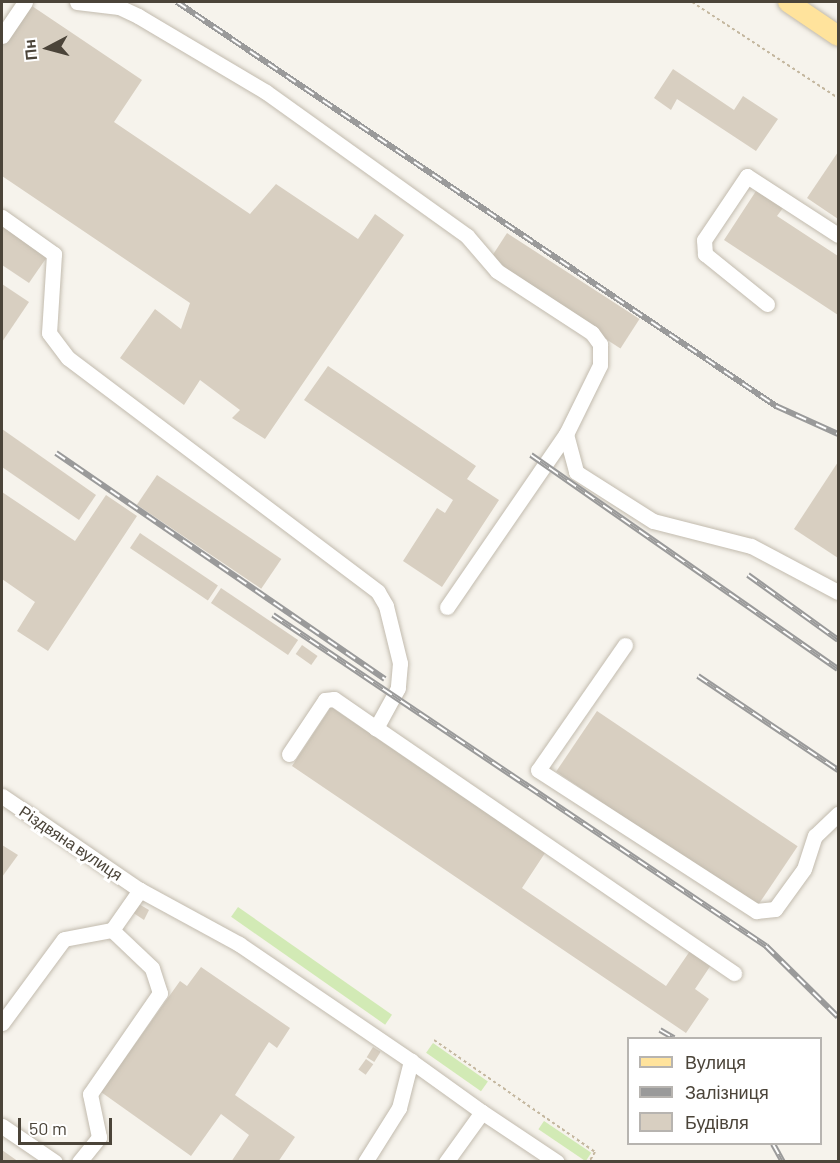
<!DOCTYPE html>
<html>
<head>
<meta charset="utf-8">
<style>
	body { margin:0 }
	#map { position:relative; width:840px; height:1163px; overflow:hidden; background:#f6f3ec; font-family:Barlow,sans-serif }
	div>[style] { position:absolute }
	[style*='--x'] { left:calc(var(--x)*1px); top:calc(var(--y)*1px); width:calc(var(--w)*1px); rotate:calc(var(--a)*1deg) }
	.green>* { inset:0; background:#d2eab5; transform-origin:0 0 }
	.building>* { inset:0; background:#d8cfc1; transform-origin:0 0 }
	.path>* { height:2px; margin-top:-1px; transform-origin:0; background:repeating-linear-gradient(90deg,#c4b79f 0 3px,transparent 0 6px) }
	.roads { filter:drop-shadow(0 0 2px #c2bbae) drop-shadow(0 0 2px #c2bbae) }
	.minor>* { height:15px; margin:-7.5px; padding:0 7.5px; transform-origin:7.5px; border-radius:7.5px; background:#fff }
	.major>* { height:20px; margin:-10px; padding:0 10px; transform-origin:10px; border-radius:10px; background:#ffe39c }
	.rail>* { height:6px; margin-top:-3px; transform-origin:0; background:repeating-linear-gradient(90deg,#fff 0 11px,#9a9a9a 0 22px); box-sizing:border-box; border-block:2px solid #9a9a9a }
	span { translate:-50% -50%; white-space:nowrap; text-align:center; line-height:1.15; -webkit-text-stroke:6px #fff; paint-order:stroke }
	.street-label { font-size:16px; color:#4b4439 }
	.frame { position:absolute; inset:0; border:3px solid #4b4439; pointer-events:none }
	.legend { position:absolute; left:627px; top:1037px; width:195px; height:108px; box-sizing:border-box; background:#fff; border:2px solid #b7b4b0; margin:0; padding:8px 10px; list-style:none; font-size:18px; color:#4b4439 }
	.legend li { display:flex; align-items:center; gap:12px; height:30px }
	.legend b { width:30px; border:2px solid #b7b4b0 }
	.north { position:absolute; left:18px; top:18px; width:60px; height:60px; -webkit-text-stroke:4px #fff; paint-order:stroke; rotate:264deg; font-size:16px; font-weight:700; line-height:24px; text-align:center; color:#4b4439 }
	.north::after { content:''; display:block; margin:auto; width:21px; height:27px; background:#4b4439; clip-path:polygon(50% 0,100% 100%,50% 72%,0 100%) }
	.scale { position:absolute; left:18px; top:1118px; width:94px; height:27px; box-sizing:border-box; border:3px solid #4b4439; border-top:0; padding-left:8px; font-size:18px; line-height:21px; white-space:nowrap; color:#4b4439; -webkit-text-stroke:4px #fff; paint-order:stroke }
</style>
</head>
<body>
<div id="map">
	<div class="green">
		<div style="left:238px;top:907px;width:188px;height:12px;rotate:35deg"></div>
		<div style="left:433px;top:1043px;width:67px;height:12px;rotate:35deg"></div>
		<div style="left:544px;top:1121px;width:57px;height:10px;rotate:34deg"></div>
	</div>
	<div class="building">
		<div style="clip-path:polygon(29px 4px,142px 80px,114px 122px,250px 214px,276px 184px,358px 239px,375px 214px,404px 235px,265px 439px,232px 418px,240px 410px,200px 380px,184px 405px,120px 358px,155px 309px,181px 329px,190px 303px,2px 176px,2px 45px)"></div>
		<div style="clip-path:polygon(673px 69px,734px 110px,743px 96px,778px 119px,756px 151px,677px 99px,671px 110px,654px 98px)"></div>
		<div style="clip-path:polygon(838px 152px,838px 219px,807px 198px)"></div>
		<div style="clip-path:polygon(756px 191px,783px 208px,777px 216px,838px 256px,838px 315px,724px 240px)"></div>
		<div style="clip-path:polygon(2px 222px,49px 254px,29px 283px,2px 265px)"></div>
		<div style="left:507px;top:233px;width:158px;height:35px;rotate:33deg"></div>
		<div style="clip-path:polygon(2px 284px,29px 302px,2px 342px)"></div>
		<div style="clip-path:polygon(328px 366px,476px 466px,467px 479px,499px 500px,442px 587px,403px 561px,437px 508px,445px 513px,453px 500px,304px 400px)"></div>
		<div style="clip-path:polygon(2px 429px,96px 495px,79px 520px,2px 467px)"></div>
		<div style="clip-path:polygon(838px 462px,838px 558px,794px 529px)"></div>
		<div style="left:157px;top:475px;width:150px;height:36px;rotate:34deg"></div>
		<div style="clip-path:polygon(2px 492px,75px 541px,106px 495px,137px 516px,48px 651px,17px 631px,35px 602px,2px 579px)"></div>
		<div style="left:140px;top:533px;width:94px;height:18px;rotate:34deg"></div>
		<div style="left:221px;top:588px;width:93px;height:18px;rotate:34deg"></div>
		<div style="left:302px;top:645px;width:19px;height:11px;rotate:35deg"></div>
		<div style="clip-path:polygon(331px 707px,545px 853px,522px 888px,666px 986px,692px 948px,713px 962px,695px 989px,709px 999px,686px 1033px,292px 766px)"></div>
		<div style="left:597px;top:711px;width:242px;height:73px;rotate:34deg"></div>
		<div style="clip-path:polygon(2px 845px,18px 855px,2px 877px)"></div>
		<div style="clip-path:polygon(137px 903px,149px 910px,144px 920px,132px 912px)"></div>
		<div style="clip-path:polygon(201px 967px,290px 1028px,277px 1048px,269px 1042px,235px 1095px,295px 1137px,278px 1162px,231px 1162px,249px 1135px,221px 1114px,191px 1156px,101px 1092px,180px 981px,187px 986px)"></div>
		<div style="left:373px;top:1047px;width:9px;height:12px;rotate:32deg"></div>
		<div style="left:366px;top:1059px;width:9px;height:13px;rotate:36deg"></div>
		<div style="clip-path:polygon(2px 1150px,19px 1162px,2px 1162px)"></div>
	</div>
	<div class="path">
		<div style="--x:692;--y:2;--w:175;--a:33.3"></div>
		<div style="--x:434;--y:1040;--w:196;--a:34.8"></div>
		<div style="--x:595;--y:1152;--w:12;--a:121"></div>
	</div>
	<div class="roads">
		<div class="minor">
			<div style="--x:77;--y:2;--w:42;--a:6.8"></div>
			<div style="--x:119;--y:7;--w:21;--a:25"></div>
			<div style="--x:138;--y:16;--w:149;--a:30.7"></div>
			<div style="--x:266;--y:92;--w:247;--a:35.6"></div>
			<div style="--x:467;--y:236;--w:46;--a:49.4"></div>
			<div style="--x:497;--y:271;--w:113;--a:33.1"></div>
			<div style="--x:592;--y:333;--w:14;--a:54"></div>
			<div style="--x:600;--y:344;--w:21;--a:90"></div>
			<div style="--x:600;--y:365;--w:77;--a:116.2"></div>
			<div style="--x:566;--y:434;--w:39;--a:75"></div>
			<div style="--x:576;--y:472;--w:91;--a:32.5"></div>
			<div style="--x:653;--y:521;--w:101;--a:14.3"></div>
			<div style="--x:751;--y:546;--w:98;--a:27.9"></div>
			<div style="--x:2;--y:36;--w:41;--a:-55.9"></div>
			<div style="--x:2;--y:217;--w:64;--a:35.4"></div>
			<div style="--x:54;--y:254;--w:79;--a:93.6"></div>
			<div style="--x:49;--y:333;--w:31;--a:53"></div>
			<div style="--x:68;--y:358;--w:388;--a:37"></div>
			<div style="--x:378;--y:592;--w:16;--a:60"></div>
			<div style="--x:386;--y:606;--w:59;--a:76.2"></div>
			<div style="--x:400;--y:663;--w:25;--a:95"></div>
			<div style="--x:398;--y:688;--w:46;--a:118.8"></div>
			<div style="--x:376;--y:728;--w:434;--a:34.4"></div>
			<div style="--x:767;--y:304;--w:80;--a:-141.1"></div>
			<div style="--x:705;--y:254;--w:14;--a:-94"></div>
			<div style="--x:704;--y:240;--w:77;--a:-56.1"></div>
			<div style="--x:747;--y:176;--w:108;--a:33"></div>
			<div style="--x:447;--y:607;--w:210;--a:-55.5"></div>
			<div style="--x:625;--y:645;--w:152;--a:124.8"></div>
			<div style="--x:538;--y:770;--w:260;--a:32.9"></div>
			<div style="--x:756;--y:911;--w:19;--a:-6"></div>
			<div style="--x:775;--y:909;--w:49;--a:-54.1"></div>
			<div style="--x:804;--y:869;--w:35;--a:-72"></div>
			<div style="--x:815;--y:836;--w:32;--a:-44"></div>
			<div style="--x:289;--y:754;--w:65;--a:-56.3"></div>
			<div style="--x:325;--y:700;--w:9;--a:-6"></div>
			<div style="--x:334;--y:699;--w:51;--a:34.6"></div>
			<div style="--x:2;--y:796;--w:167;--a:34.3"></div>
			<div style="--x:140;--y:890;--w:113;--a:28.6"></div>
			<div style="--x:239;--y:944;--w:208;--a:34.2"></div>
			<div style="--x:2;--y:1023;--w:104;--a:-53.6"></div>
			<div style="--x:64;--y:939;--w:49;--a:-10.6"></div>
			<div style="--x:112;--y:930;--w:49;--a:-55"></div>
			<div style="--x:482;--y:1112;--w:90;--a:33.7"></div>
			<div style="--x:2;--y:1126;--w:64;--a:34.2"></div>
			<div style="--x:79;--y:1162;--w:32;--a:-51"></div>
			<div style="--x:99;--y:1137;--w:44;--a:-101.8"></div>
			<div style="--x:90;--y:1094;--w:123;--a:-55.3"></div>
			<div style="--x:160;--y:993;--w:26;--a:-108"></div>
			<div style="--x:152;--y:968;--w:55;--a:-136.5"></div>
			<div style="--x:365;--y:1162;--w:64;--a:-57.8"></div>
			<div style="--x:399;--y:1108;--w:49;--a:-75.7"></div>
			<div style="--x:411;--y:1061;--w:87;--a:35.7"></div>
			<div style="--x:482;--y:1112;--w:62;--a:125.8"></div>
		</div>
		<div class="major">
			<div style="--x:788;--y:2;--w:60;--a:34.2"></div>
		</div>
	</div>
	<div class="rail">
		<div style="--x:177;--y:2;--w:723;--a:34"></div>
		<div style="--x:776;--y:406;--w:68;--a:24.3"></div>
		<div style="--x:56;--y:453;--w:399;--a:34.5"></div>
		<div style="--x:531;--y:455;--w:374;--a:34.9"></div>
		<div style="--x:748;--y:575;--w:111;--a:35.8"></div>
		<div style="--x:273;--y:615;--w:594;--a:33.88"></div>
		<div style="--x:766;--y:946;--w:101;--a:44.6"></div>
		<div style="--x:698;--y:676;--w:169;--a:33.9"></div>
		<div style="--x:660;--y:1030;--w:16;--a:30"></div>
		<div style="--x:773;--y:1144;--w:21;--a:61"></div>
	</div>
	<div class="street-label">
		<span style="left:71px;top:843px;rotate:34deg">Різдвяна вулиця</span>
	</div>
	<div class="frame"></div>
	<ul class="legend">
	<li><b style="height:8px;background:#ffe39c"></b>Вулиця</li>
	<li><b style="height:8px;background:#9a9a9a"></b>Залізниця</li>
	<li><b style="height:16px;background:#d8cfc1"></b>Будівля</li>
	</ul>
	<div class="north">Пн</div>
	<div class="scale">50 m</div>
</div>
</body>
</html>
